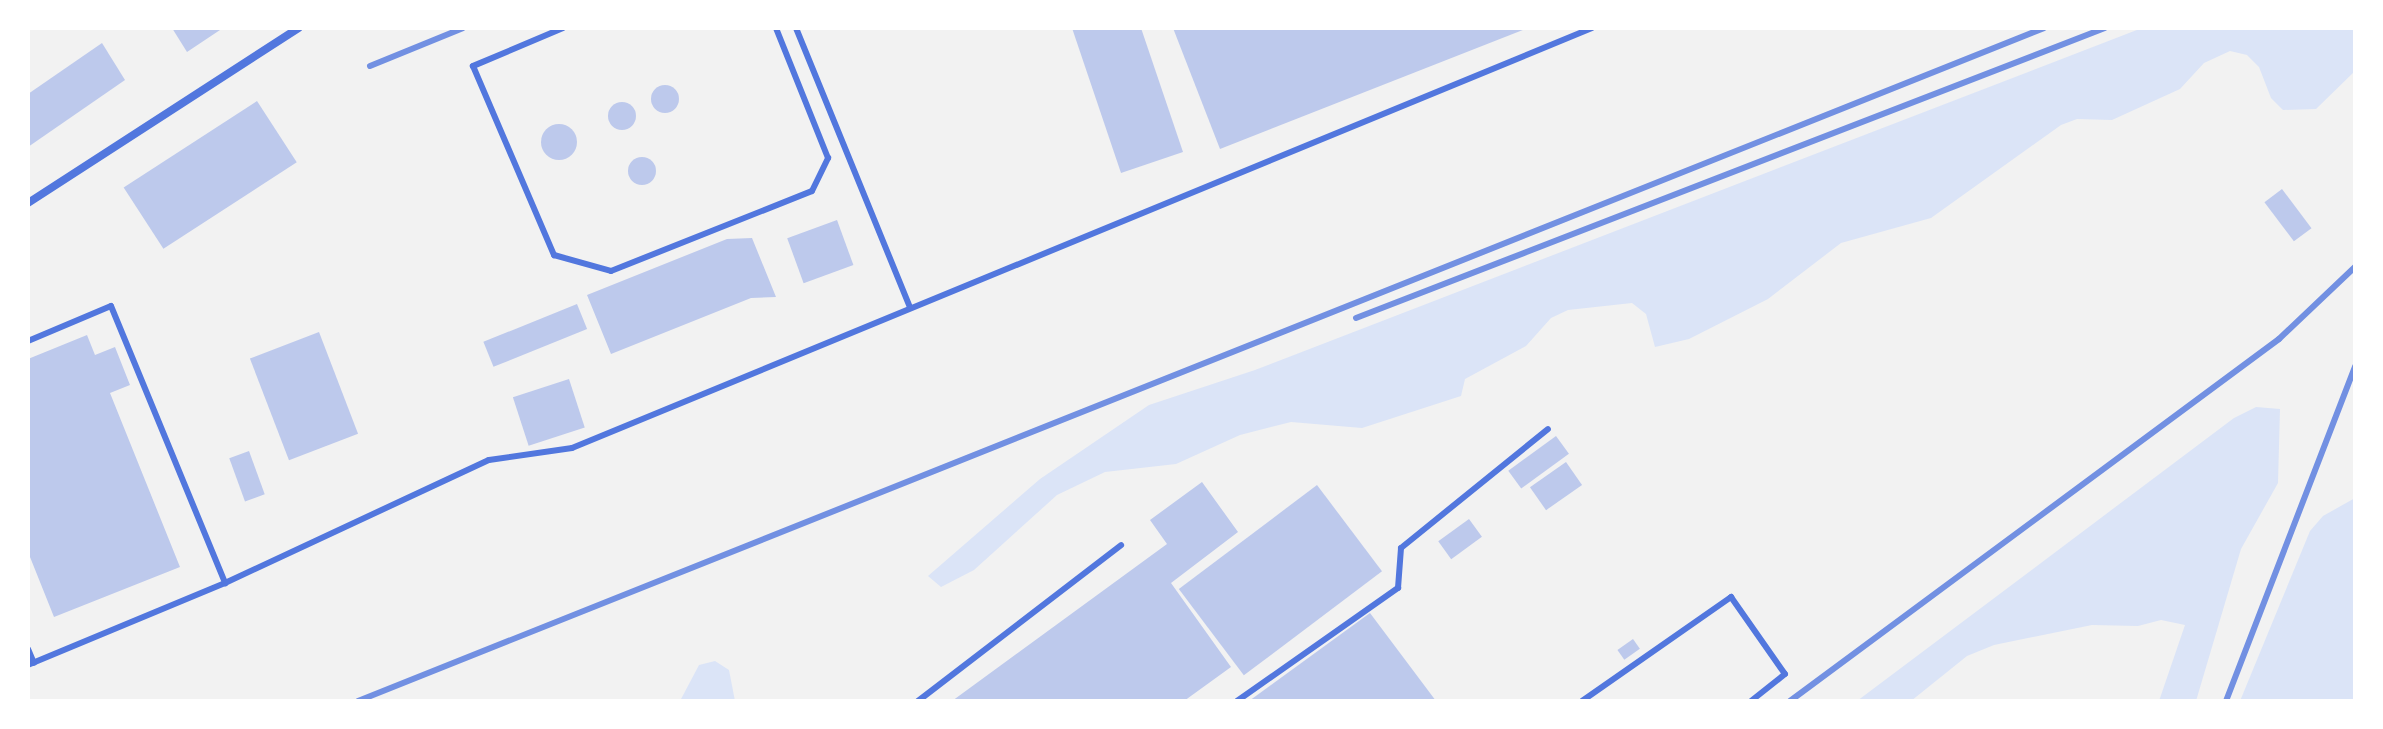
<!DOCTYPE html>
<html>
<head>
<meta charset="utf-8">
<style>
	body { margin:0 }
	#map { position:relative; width:2383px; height:729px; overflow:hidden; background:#f2f2f2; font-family:Lato,sans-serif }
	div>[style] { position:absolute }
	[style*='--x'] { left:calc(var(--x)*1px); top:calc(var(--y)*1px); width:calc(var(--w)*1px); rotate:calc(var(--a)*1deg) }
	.green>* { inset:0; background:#dbe4f7 }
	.building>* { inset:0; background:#bdc9ec; transform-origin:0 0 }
	.round { border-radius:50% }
	.service>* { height:6px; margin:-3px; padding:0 3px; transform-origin:3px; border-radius:3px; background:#5277de }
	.minor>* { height:8px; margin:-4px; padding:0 4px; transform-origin:4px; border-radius:4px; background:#5277de }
	.rail>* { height:6px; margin:-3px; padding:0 3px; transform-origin:3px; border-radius:3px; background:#7290e2 }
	span { translate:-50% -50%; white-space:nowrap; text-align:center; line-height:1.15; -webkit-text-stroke:6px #fff; paint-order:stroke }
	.frame { position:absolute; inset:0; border:30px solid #fff; pointer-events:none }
</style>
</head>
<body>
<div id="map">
	<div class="green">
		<div style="clip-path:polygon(2142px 28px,2355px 28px,2355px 71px,2316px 109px,2283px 110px,2271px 98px,2259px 67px,2247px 55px,2230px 51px,2204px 63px,2180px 89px,2112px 120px,2077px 119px,2061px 125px,1931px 218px,1841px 243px,1768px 299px,1689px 339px,1655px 347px,1646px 314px,1632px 303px,1568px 310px,1551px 318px,1526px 346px,1465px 379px,1461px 396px,1362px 428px,1291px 422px,1240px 435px,1176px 464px,1105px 472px,1057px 495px,974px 570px,941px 587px,928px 576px,1040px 479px,1149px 405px,1255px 370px)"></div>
		<div style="clip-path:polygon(2256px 407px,2280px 409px,2278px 483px,2241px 549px,2196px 701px,2159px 701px,2185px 625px,2161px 620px,2138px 626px,2092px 625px,1994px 645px,1967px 656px,1911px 701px,1857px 701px,2234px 418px)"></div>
		<div style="clip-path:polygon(2355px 498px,2355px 701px,2240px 701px,2310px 531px,2323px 516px)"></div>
		<div style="clip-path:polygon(715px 661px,729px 670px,735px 701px,680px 701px,699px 665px)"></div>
	</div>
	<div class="building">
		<div style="clip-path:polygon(172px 28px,223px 28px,187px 52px)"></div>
		<div style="clip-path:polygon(1072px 28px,1141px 28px,1183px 152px,1121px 173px)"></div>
		<div style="clip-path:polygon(1173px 28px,1528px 28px,1220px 149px)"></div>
		<div style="clip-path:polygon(102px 43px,125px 80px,28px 147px,28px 94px)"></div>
		<div class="round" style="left:651px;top:85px;width:28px;height:28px"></div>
		<div style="left:257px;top:101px;width:73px;height:159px;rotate:57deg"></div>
		<div class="round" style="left:608px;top:102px;width:28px;height:28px"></div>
		<div class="round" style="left:541px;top:124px;width:36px;height:36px"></div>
		<div class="round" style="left:628px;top:157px;width:28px;height:28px"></div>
		<div style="left:2282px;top:189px;width:49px;height:22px;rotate:53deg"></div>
		<div style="left:837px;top:220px;width:48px;height:53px;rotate:70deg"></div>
		<div style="clip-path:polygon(752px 238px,776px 297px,751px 298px,611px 354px,587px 295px,727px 239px)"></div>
		<div style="left:577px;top:304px;width:27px;height:101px;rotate:68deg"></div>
		<div style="left:319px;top:332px;width:109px;height:74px;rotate:69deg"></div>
		<div style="clip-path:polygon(87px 335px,95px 355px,115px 347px,130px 385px,110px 393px,180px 567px,54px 617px,28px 552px,28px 359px)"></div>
		<div style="left:569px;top:379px;width:51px;height:59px;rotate:72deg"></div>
		<div style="left:1556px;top:436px;width:22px;height:59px;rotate:54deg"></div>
		<div style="left:249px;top:451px;width:46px;height:21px;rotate:70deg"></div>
		<div style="left:1566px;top:462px;width:28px;height:44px;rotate:55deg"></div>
		<div style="clip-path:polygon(1202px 482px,1238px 532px,1171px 583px,1231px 667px,1184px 701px,952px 701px,1167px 544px,1150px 520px)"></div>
		<div style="left:1317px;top:485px;width:108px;height:173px;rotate:53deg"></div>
		<div style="left:1469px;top:519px;width:22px;height:38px;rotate:54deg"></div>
		<div style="clip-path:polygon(1370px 613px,1436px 701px,1249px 701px)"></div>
		<div style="left:1633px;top:639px;width:12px;height:19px;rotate:55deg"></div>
	</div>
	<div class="service">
		<div style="--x:563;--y:28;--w:98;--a:157.1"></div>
		<div style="--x:473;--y:66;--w:206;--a:66.8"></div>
		<div style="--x:554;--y:255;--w:59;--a:15.7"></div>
		<div style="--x:611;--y:271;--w:216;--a:-21.7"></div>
		<div style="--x:812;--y:191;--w:37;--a:-64"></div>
		<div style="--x:828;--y:158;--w:140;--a:-111.8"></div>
		<div style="--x:796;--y:28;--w:302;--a:67.8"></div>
		<div style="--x:28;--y:341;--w:90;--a:-22.9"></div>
		<div style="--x:111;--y:306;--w:300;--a:67.6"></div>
		<div style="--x:225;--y:583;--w:213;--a:157.4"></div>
		<div style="--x:225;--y:583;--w:291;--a:-25"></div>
		<div style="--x:489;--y:460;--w:84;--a:-8.2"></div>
		<div style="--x:572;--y:448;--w:1103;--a:-22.38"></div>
		<div style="--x:28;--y:649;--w:15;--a:67"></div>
		<div style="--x:918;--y:701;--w:256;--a:-37.5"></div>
		<div style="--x:1237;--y:701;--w:197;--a:-35.1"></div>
		<div style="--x:1398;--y:588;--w:40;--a:-85.7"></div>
		<div style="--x:1401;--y:548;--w:189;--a:-39"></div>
		<div style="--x:1582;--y:701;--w:182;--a:-34.9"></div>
		<div style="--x:1731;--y:597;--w:94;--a:55"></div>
		<div style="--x:1785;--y:674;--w:43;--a:141.5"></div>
	</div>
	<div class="minor">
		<div style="--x:28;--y:203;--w:322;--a:-32.9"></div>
	</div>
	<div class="rail">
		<div style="--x:370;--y:66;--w:100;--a:-22.2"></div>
		<div style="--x:1356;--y:318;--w:803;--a:-21.17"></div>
		<div style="--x:358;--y:701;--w:1815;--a:-21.76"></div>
		<div style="--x:1790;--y:701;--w:608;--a:-36.51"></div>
		<div style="--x:2279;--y:339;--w:105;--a:-43.5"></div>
		<div style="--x:2226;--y:701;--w:359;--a:-68.9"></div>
	</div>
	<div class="frame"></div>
</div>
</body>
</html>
